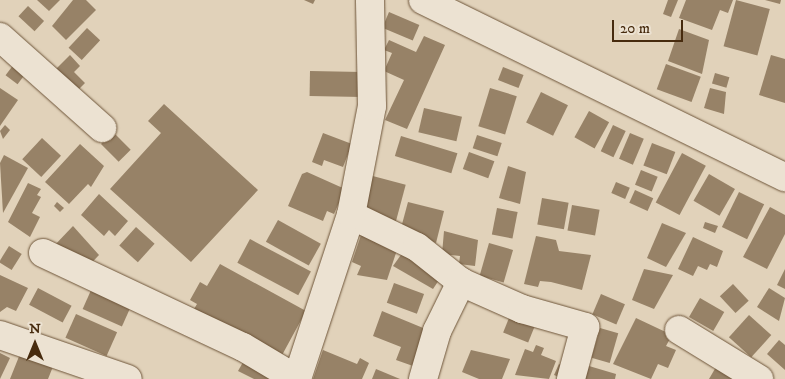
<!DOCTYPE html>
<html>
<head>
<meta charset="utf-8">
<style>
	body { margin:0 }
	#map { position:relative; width:785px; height:379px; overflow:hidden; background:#e1d2ba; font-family:"IM FELL DW Pica",serif }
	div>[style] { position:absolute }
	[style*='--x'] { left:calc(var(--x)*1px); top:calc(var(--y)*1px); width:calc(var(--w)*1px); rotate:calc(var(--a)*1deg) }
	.building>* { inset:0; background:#978267; transform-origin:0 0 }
	.roads { filter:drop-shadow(0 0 1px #6e5539) drop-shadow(0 0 1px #6e5539) }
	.minor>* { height:28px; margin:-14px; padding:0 14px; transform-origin:14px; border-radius:14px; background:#ece2d2 }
	.tertiary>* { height:28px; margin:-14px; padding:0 14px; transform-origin:14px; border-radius:14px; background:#ece2d2 }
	span { translate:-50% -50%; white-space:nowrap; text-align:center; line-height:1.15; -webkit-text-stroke:4px #ece2d2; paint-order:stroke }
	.north { position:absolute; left:10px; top:319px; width:50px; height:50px; -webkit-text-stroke:4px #ece2d2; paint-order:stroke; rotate:0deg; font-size:14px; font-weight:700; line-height:20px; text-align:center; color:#472b0e }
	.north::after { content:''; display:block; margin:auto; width:18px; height:22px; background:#472b0e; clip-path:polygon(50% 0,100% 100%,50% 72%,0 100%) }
	.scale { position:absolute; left:612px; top:20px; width:71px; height:22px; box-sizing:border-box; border:2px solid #472b0e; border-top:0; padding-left:6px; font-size:15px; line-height:18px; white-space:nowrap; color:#472b0e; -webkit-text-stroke:4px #ece2d2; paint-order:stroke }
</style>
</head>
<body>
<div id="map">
	<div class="building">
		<div style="clip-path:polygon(37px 0,60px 0,49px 11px)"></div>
		<div style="clip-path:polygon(73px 0,86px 0,96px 10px,66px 40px,52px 26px)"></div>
		<div style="clip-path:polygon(304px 0,315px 0,313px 4px)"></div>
		<div style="clip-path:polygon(668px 0,678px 0,671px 17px,663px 14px)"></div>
		<div style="clip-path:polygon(686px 0,733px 0,728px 13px,720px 10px,712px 30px,679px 18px)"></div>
		<div style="left:736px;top:0;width:35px;height:48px;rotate:15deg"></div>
		<div style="clip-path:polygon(765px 0,781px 0,780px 4px)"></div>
		<div style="left:28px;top:6px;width:22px;height:14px;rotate:43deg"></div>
		<div style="left:389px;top:12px;width:33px;height:17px;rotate:23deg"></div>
		<div style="left:87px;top:28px;width:18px;height:27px;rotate:43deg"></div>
		<div style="clip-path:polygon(679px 29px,709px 40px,702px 74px,668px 61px)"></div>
		<div style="clip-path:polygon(424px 36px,445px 45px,407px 129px,385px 120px,404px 80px,384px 71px,392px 53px,384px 50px,389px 40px,416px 52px)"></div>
		<div style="clip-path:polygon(70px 55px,80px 66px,74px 72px,85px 83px,76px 92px,54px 71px)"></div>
		<div style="clip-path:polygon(771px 55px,785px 59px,785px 103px,759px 95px)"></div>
		<div style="left:17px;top:60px;width:15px;height:19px;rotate:37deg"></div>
		<div style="left:666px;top:64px;width:37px;height:27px;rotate:20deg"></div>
		<div style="left:503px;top:67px;width:22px;height:14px;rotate:21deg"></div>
		<div style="left:310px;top:71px;width:52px;height:25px;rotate:1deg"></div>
		<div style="left:715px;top:73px;width:15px;height:11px;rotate:16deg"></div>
		<div style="clip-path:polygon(0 88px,18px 100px,0 126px)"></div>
		<div style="left:490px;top:88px;width:28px;height:40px;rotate:17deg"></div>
		<div style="clip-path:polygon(710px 88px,726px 92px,724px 114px,704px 108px)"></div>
		<div style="left:541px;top:92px;width:30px;height:34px;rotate:26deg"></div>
		<div style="clip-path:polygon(164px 104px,258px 190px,191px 262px,110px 189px,161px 133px,148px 121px)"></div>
		<div style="left:424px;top:108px;width:39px;height:25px;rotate:13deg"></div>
		<div style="left:589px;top:111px;width:23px;height:30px;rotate:29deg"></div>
		<div style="clip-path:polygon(5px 125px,10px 130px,3px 139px,0 131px)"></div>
		<div style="left:613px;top:125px;width:14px;height:29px;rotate:25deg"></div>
		<div style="left:113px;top:132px;width:25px;height:17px;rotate:45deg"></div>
		<div style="clip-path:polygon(323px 133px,352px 144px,343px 167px,324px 160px,322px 166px,312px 162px)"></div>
		<div style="left:630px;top:133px;width:15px;height:28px;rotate:23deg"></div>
		<div style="left:477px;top:135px;width:26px;height:14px;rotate:18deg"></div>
		<div style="left:401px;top:136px;width:59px;height:21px;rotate:17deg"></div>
		<div style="left:42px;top:138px;width:26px;height:29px;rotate:43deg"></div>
		<div style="left:652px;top:143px;width:25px;height:24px;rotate:21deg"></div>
		<div style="clip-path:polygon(80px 144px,104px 166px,91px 187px,88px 184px,69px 204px,45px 182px)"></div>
		<div style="left:469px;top:152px;width:27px;height:18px;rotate:20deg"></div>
		<div style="left:682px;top:153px;width:27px;height:56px;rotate:28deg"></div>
		<div style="clip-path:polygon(4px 155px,28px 168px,3px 213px,0 163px)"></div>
		<div style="clip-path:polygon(508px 166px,526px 172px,520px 204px,499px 198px)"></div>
		<div style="left:641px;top:170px;width:18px;height:16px;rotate:22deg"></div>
		<div style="clip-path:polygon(307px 172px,345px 189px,334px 214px,327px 211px,323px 221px,288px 206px,302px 174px)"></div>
		<div style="left:709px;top:174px;width:30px;height:31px;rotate:30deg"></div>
		<div style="left:369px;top:175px;width:38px;height:38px;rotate:15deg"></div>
		<div style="left:616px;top:182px;width:15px;height:12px;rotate:23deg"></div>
		<div style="clip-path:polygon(28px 183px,41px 189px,37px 195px,41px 197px,32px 213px,40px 217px,30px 237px,8px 222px)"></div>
		<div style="left:635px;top:190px;width:20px;height:14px;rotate:24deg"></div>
		<div style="left:739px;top:192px;width:28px;height:39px;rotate:26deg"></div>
		<div style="clip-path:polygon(99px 194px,128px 221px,115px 236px,109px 230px,104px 236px,81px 215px)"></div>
		<div style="left:542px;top:198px;width:27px;height:27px;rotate:10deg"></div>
		<div style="clip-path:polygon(57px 202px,64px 208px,60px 212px,54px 206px)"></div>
		<div style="clip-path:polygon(408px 202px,444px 211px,436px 243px,401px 228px)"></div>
		<div style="left:572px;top:205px;width:28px;height:26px;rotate:10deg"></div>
		<div style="clip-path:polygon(770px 207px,785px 215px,785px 234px,767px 269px,743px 257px)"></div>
		<div style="left:497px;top:208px;width:21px;height:27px;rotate:11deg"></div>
		<div style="left:278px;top:220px;width:49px;height:25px;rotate:29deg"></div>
		<div style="clip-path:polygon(705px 222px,718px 226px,715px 233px,703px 228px)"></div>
		<div style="clip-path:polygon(662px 223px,686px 233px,666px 267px,647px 258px)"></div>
		<div style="clip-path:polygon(73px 226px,99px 255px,85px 270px,52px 248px)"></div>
		<div style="left:136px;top:227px;width:25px;height:25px;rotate:42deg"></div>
		<div style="clip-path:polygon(444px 231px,478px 240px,475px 266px,459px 264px,460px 256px,442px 254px)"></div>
		<div style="clip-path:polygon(361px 235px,398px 247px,387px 280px,357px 275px,361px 266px,352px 262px)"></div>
		<div style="clip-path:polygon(536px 236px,556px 240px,559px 251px,591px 255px,582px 290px,551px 282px,540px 281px,538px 287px,524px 284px)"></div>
		<div style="clip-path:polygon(693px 237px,723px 251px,717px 267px,710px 264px,707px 270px,698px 266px,693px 276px,678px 269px)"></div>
		<div style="left:250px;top:239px;width:69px;height:27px;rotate:28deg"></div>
		<div style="left:489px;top:243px;width:25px;height:34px;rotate:16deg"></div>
		<div style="left:9px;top:246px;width:15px;height:19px;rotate:32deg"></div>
		<div style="clip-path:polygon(403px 252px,441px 277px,433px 289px,393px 266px)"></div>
		<div style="clip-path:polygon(220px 264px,306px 311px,281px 357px,194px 309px,197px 304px,190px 300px,200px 282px,207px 286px)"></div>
		<div style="clip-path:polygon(644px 269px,673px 275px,654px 309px,632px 300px)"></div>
		<div style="clip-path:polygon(785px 269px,785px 289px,777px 285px)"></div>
		<div style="clip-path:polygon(0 275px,28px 288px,16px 311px,7px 307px,0 312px)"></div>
		<div style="left:394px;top:283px;width:32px;height:21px;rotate:20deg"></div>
		<div style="left:733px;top:284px;width:23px;height:18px;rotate:47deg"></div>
		<div style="left:38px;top:288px;width:38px;height:19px;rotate:28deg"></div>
		<div style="left:92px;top:288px;width:43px;height:23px;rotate:24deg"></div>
		<div style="clip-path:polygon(769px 288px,785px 298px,779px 321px,757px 307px)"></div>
		<div style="left:601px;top:294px;width:26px;height:22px;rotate:23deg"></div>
		<div style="left:700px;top:298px;width:28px;height:22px;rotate:30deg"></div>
		<div style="clip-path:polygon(382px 311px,428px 330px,413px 366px,396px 360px,401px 347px,373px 336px)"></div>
		<div style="left:511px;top:313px;width:27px;height:21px;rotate:22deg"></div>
		<div style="left:76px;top:314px;width:45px;height:26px;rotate:24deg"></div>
		<div style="left:749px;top:315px;width:30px;height:30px;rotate:42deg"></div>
		<div style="clip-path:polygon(636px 318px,672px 335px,666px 346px,676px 350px,668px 368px,658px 364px,651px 379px,613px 364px)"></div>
		<div style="left:600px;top:328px;width:19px;height:31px;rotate:16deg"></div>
		<div style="clip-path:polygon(779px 340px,785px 345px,785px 370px,767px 354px)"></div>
		<div style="clip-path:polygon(536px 345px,544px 348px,541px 355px,556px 361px,549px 379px,515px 375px,525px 349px,533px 352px)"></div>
		<div style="clip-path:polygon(323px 350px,357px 364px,360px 358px,369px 363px,362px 379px,313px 379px)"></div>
		<div style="clip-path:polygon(471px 350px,510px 359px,502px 379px,479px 379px,462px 372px)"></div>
		<div style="clip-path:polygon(0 353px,10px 358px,0 379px)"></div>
		<div style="clip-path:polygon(20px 354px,54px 364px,48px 379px,10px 379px)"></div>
		<div style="clip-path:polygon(246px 357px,278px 379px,254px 379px,238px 371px)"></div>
		<div style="clip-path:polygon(559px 364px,563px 366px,559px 377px,554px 375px)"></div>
		<div style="clip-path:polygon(589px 366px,616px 374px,615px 379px,585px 379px)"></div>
		<div style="clip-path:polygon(716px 367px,734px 379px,709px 379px)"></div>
		<div style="clip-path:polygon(376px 369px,400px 379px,372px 379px)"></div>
	</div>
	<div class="roads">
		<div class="minor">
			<div style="--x:0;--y:37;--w:137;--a:41.7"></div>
			<div style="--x:351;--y:215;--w:73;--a:25.9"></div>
			<div style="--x:417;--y:247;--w:56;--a:38.5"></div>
			<div style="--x:461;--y:282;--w:67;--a:23.9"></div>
			<div style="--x:522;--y:309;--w:66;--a:15.9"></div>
			<div style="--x:585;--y:327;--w:54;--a:105.1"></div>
			<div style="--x:43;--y:253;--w:221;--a:25.2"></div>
			<div style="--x:243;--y:347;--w:63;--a:30.7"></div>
			<div style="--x:297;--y:379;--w:173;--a:-71.8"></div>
			<div style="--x:351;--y:215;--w:111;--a:-79.1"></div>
			<div style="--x:372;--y:106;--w:106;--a:-91.1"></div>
			<div style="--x:679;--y:330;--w:94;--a:31.5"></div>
			<div style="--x:0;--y:335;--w:135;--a:19"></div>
			<div style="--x:423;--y:379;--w:50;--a:-73.7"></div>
			<div style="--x:437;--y:331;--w:55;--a:-63.9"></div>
		</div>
		<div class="tertiary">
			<div style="--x:423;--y:0;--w:403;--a:26.1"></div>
		</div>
	</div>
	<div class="north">N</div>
	<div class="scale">20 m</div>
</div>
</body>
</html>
